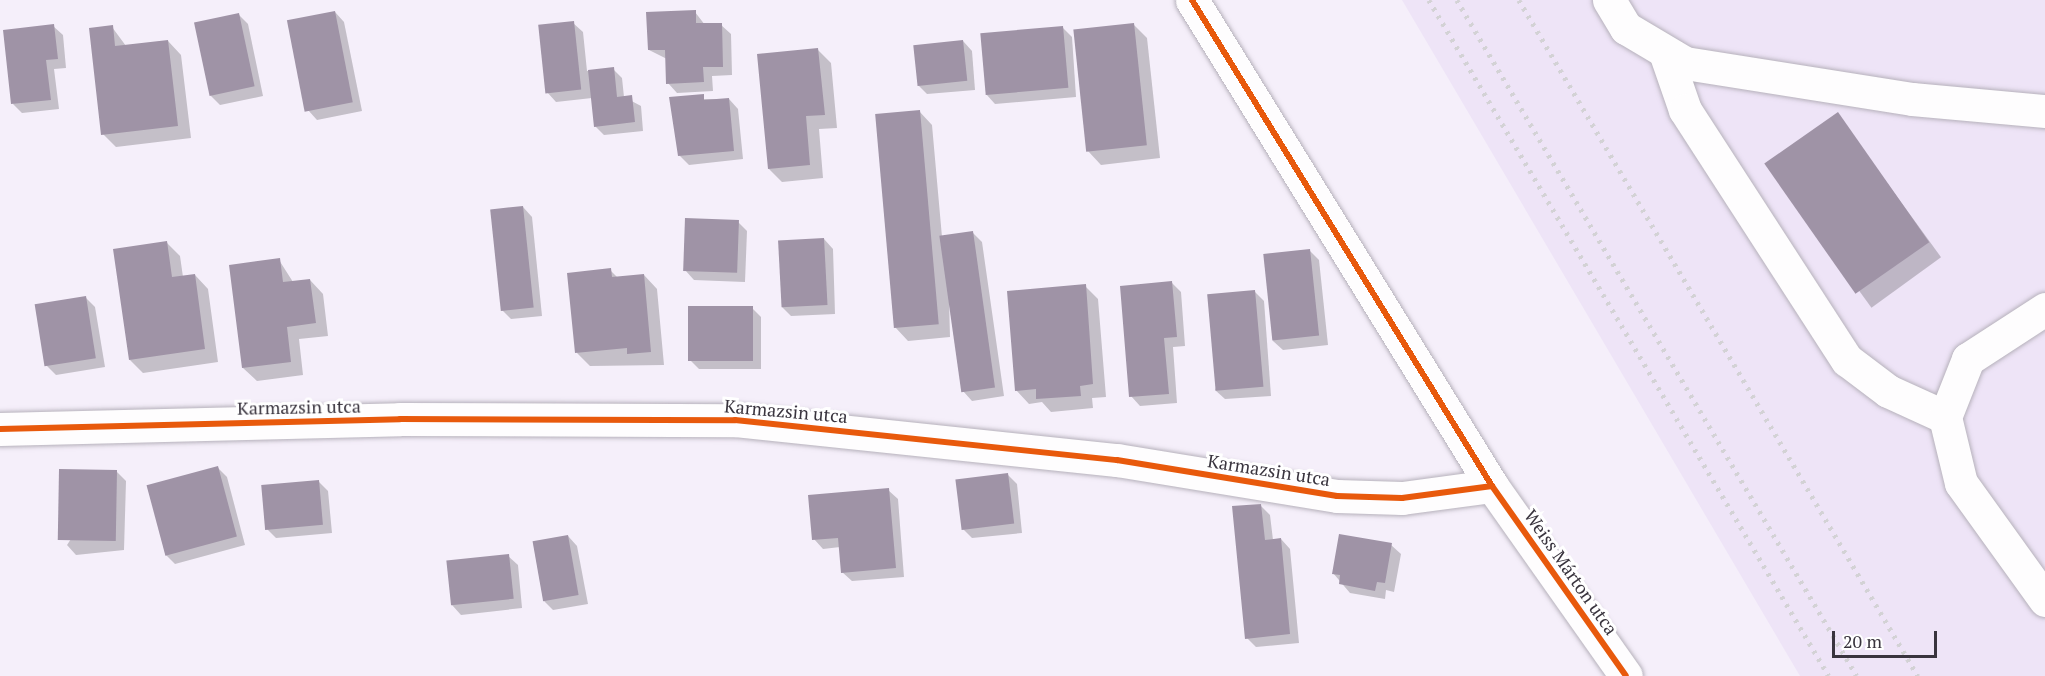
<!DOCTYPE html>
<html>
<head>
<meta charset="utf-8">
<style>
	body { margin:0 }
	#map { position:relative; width:2045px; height:676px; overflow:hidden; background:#f5effa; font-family:"PT Serif",serif }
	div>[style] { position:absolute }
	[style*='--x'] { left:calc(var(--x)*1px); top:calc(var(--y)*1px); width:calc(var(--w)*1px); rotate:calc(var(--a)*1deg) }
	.built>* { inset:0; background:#eee4f7 }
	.shadow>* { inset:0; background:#0003; transform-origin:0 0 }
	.building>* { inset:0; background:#9f93a6; transform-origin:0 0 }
	.roads { filter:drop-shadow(0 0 2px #b6b1bb) drop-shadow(0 0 2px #b6b1bb) }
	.minor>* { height:33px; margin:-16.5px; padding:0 16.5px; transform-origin:16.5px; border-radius:16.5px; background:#fefdfe }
	.rail>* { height:4.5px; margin-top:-2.25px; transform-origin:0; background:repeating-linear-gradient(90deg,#d3d2d5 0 3px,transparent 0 9px) }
	.cycleway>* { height:6px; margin:-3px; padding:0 3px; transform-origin:3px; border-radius:3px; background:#e8590c }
	span { translate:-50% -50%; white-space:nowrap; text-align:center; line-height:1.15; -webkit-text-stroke:6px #fff; paint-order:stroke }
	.street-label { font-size:18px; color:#39343e }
	.scale { position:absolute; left:1832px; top:631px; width:105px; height:27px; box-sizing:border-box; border:3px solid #39343e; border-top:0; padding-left:8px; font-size:18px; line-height:21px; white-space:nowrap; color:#39343e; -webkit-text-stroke:4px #fff; paint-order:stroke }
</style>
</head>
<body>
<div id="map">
	<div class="built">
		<div style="clip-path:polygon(1402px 0,2045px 0,2045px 676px,1800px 676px)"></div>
	</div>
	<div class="shadow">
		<div style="clip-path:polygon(335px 12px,344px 22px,362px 111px,317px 120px,308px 110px)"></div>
		<div style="clip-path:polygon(695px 12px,705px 25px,721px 25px,731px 34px,732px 75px,712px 76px,713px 91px,677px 93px,668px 83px,667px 59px,649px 50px)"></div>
		<div style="clip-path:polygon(239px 15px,248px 24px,263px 96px,220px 105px,211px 96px)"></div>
		<div style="clip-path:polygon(573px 23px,583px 32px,587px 71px,613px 69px,622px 78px,624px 97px,641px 106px,643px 131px,604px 135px,595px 126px,592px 98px,556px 102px,547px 92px)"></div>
		<div style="clip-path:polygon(1134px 25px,1147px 38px,1160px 158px,1101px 165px,1088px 151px)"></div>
		<div style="clip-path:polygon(53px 26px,63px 35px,66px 68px,54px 69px,59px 109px,22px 113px,13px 104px)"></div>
		<div style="clip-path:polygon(112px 27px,126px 46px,168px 41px,181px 55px,191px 138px,116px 147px,103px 134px)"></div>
		<div style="clip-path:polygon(1062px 27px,1072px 37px,1076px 97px,995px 104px,986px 94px)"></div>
		<div style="clip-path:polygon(963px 41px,972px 51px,975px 90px,927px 94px,918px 85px)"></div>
		<div style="clip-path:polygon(817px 49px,831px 63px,837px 128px,819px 129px,823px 178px,782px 182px,769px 169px)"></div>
		<div style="clip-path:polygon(670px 99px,729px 99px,738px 109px,743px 159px,689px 165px,679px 155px)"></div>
		<div style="clip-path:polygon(919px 111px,932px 125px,942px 237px,972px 232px,982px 242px,1004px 396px,972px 401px,963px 391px,949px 298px,950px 337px,908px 341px,895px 327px)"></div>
		<div style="left:1837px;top:114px;width:177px;height:86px;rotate:54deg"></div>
		<div style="clip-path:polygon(523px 207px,532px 217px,542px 316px,511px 319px,502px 310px)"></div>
		<div style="clip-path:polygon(738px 222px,747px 231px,745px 282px,694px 280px,685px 270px)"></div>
		<div style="clip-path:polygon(824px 239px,833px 249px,835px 314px,791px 316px,782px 307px)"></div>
		<div style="clip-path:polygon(167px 243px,180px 256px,183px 277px,195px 275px,208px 289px,218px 362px,143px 373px,130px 360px)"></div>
		<div style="clip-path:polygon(1310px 251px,1319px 260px,1328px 345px,1283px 350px,1273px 341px)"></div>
		<div style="clip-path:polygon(279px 260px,293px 282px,310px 280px,323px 294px,328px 336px,299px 339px,303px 375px,257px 381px,243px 368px)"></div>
		<div style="clip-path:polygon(610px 270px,618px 278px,644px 275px,657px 289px,664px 365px,590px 366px,577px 353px)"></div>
		<div style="clip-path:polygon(1172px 283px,1181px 292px,1185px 346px,1173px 347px,1177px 403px,1140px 406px,1131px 396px)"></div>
		<div style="clip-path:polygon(1085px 286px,1098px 299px,1106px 397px,1092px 398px,1093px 408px,1051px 412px,1042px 402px,1029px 404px,1016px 390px)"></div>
		<div style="clip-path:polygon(1255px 292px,1264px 301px,1271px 396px,1225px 399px,1215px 390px)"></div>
		<div style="clip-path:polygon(85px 297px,95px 307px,105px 367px,56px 375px,46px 365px)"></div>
		<div style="clip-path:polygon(752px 308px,761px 317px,761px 369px,699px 369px,690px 360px)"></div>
		<div style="clip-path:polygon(218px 468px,227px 477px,245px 545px,175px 564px,166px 555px)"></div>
		<div style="clip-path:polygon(116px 471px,126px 481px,124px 550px,76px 555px,67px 545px)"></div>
		<div style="clip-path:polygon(1008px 475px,1017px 484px,1022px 533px,972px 538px,963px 529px)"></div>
		<div style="clip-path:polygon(319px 482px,328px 491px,332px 533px,276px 538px,267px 529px)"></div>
		<div style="clip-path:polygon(888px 490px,898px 499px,904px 577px,852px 581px,842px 572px,840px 547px,823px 549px,814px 539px)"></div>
		<div style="clip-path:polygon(1260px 505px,1270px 515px,1273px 540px,1281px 539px,1290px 549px,1299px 643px,1256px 647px,1247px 638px)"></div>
		<div style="clip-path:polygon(568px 536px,577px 546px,588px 604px,553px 610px,544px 601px)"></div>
		<div style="clip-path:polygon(1391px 545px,1401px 554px,1394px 592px,1386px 590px,1385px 599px,1350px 593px,1333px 573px)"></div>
		<div style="clip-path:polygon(508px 556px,518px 565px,522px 608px,461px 615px,452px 605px)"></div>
	</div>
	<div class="building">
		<div style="clip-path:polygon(696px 10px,696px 23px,722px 23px,723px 67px,703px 67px,704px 82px,666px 84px,665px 50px,648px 50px,646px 12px)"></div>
		<div style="left:335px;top:11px;width:93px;height:49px;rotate:79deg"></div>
		<div style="left:239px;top:13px;width:75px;height:46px;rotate:78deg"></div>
		<div style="left:574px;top:21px;width:69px;height:36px;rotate:84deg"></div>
		<div style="left:1134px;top:23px;width:123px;height:61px;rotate:84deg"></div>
		<div style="clip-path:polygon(54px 24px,58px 59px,46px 60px,51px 100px,11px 104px,3px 30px)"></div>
		<div style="clip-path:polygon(113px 25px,115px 46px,168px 40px,178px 126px,101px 135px,89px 28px)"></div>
		<div style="left:1063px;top:26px;width:62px;height:83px;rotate:85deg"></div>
		<div style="left:963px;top:40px;width:41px;height:50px;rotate:84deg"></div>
		<div style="clip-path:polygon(818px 48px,825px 115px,806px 116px,810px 165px,768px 169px,757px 54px)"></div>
		<div style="clip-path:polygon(614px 67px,617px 97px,632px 95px,635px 122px,594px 127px,588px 70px)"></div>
		<div style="clip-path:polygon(704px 94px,704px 100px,729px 98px,734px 151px,678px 156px,669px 97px)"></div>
		<div style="left:920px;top:110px;width:215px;height:45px;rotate:85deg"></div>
		<div style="left:1838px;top:112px;width:159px;height:90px;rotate:55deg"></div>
		<div style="left:523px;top:206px;width:102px;height:33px;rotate:84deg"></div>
		<div style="left:685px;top:218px;width:54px;height:53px;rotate:2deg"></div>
		<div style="left:973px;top:231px;width:158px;height:34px;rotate:82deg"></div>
		<div style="left:824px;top:238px;width:67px;height:46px;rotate:87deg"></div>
		<div style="clip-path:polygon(167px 241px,172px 277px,195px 274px,205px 349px,129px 360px,113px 249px)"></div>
		<div style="left:1310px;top:249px;width:87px;height:47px;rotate:84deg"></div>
		<div style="clip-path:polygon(280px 258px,283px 282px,310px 279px,316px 323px,287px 327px,291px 362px,242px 368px,229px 265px)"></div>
		<div style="clip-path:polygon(611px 268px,612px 277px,644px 274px,651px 352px,627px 354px,627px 348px,575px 353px,567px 273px)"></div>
		<div style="clip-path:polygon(1172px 281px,1177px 337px,1164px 338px,1169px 394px,1129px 397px,1120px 286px)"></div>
		<div style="clip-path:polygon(1086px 284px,1093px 384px,1080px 386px,1081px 396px,1036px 399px,1036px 389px,1015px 391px,1007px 291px)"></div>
		<div style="left:1255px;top:290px;width:97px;height:48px;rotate:85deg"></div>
		<div style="left:86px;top:296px;width:63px;height:52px;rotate:81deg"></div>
		<div style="left:688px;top:306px;width:65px;height:55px"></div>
		<div style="left:218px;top:466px;width:73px;height:74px;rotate:75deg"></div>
		<div style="left:117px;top:470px;width:71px;height:58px;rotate:91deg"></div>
		<div style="left:1008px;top:473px;width:51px;height:53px;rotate:83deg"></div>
		<div style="left:319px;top:480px;width:45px;height:58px;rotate:85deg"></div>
		<div style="clip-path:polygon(889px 488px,896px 568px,841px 573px,838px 538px,812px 540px,808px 495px)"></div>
		<div style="clip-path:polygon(1261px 504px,1265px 540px,1281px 538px,1290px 634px,1245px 639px,1232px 506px)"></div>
		<div style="clip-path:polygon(1339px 534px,1392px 543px,1385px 583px,1377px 582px,1375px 591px,1339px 584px,1340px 575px,1332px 574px)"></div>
		<div style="left:568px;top:535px;width:61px;height:36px;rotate:80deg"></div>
		<div style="left:509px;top:554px;width:45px;height:63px;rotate:84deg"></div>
	</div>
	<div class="roads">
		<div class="minor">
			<div style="--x:1192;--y:0;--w:571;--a:58.31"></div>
			<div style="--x:1492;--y:486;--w:232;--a:54.8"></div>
			<div style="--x:1609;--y:0;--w:33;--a:59"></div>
			<div style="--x:1626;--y:28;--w:69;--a:30.7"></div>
			<div style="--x:1685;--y:63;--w:230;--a:9"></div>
			<div style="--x:1912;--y:99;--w:134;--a:5.2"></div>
			<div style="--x:1666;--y:55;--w:58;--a:70.9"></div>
			<div style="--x:1685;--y:110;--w:298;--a:57.1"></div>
			<div style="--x:1847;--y:360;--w:51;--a:37.1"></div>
			<div style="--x:1888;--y:391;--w:63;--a:24.5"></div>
			<div style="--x:2045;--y:309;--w:92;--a:147"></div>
			<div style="--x:1968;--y:359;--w:62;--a:111.6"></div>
			<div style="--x:1945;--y:417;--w:68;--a:76.4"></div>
			<div style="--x:1961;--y:483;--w:144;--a:54.3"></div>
			<div style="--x:0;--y:429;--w:400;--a:-1.4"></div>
			<div style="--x:400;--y:419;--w:335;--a:0.2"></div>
			<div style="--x:735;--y:420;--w:384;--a:6"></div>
			<div style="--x:1117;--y:460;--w:223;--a:9.3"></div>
			<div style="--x:1337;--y:496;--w:65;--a:1.8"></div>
			<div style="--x:1402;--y:498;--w:91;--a:-7.6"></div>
		</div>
	</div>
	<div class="rail">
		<div style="--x:1429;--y:0;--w:785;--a:59.39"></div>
		<div style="--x:1457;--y:0;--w:785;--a:59.39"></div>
		<div style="--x:1519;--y:0;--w:785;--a:59.45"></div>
	</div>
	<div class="cycleway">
		<div style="--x:1192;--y:0;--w:571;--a:58.31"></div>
		<div style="--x:1492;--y:486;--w:232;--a:54.8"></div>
		<div style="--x:0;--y:429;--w:400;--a:-1.4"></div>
		<div style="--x:400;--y:419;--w:335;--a:0.2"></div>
		<div style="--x:735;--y:420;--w:384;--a:6"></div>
		<div style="--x:1117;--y:460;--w:223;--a:9.3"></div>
		<div style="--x:1337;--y:496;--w:65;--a:1.8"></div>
		<div style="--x:1402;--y:498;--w:91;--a:-7.6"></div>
	</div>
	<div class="street-label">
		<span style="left:299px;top:407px;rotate:-1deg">Karmazsin utca</span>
		<span style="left:786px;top:411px;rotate:5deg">Karmazsin utca</span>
		<span style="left:1269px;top:470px;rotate:9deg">Karmazsin utca</span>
		<span style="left:1571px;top:572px;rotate:55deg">Weiss Márton utca</span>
	</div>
	<div class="scale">20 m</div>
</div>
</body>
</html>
